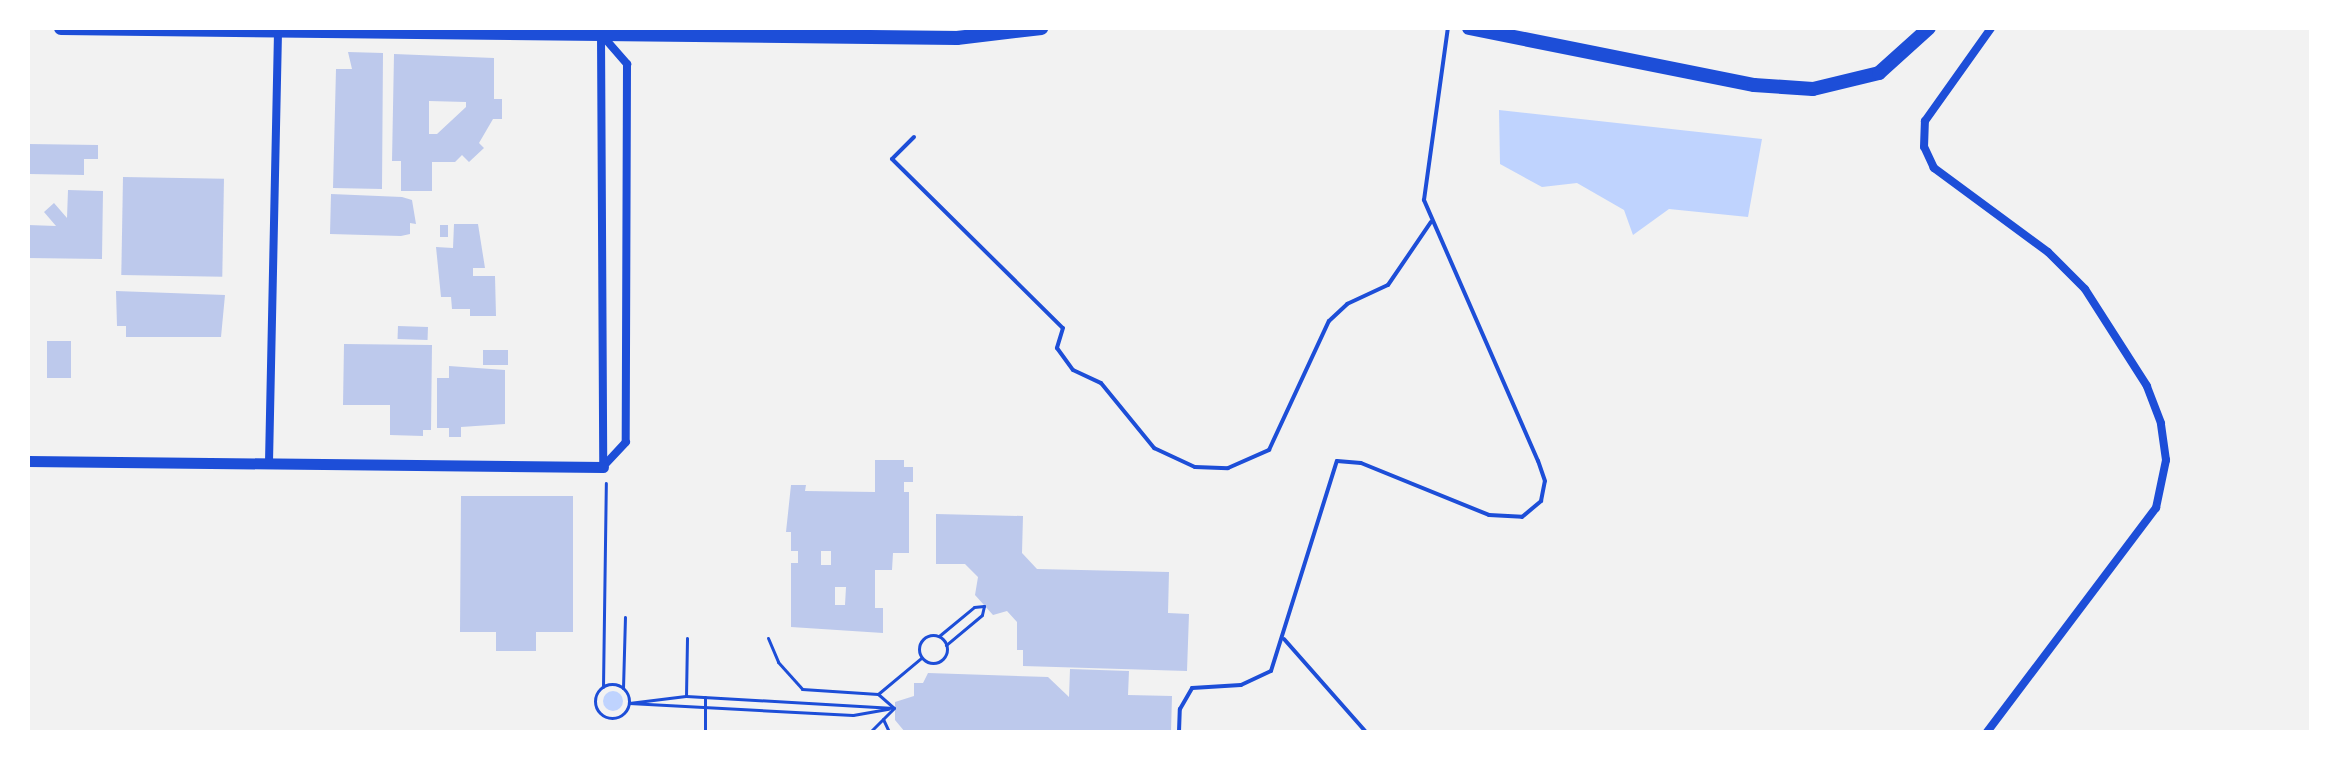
<!DOCTYPE html>
<html>
<head>
<meta charset="utf-8">
<style>
	body { margin:0 }
	#map { position:relative; width:2339px; height:760px; overflow:hidden; background:#f2f2f2; font-family:Spectral,serif }
	div>[style] { position:absolute }
	[style*='--x'] { left:calc(var(--x)*1px); top:calc(var(--y)*1px); width:calc(var(--w)*1px); rotate:calc(var(--a)*1deg) }
	.water>* { inset:0; background:#bfd3fe }
	.round { border-radius:50% }
	.building>* { inset:0; background:#bdc9ec; transform-origin:0 0 }
	.path>* { height:3px; margin:-1.5px; padding:0 1.5px; transform-origin:1.5px; border-radius:1.5px; background:#1d4ed8 }
	.path>.ring { margin:-1.5px; padding:0; box-sizing:content-box; background:none; border:3px solid #1d4ed8; border-radius:50% }
	.service>* { height:4px; margin:-2px; padding:0 2px; transform-origin:2px; border-radius:2px; background:#1d4ed8 }
	.minor>* { height:8px; margin:-4px; padding:0 4px; transform-origin:4px; border-radius:4px; background:#1d4ed8 }
	.tertiary>* { height:11px; margin:-5.5px; padding:0 5.5px; transform-origin:5.5px; border-radius:5.5px; background:#1d4ed8 }
	.primary>* { height:14px; margin:-7px; padding:0 7px; transform-origin:7px; border-radius:7px; background:#1d4ed8 }
	span { translate:-50% -50%; white-space:nowrap; text-align:center; line-height:1.15; -webkit-text-stroke:8px #fff; paint-order:stroke }
	.frame { position:absolute; inset:0; border:30px solid #fff; pointer-events:none }
</style>
</head>
<body>
<div id="map">
	<div class="water">
		<div style="clip-path:polygon(1499px 110px,1762px 139px,1748px 217px,1669px 209px,1633px 235px,1624px 210px,1577px 183px,1542px 187px,1500px 164px)"></div>
		<div class="round" style="left:603px;top:691px;width:20px;height:20px"></div>
	</div>
	<div class="building">
		<div style="clip-path:polygon(348px 52px,383px 53px,382px 189px,333px 188px,336px 69px,352px 69px)"></div>
		<div style="clip-path:polygon(evenodd,394px 54px,494px 58px,494px 99px,502px 99px,502px 119px,493px 119px,479px 143px,484px 148px,469px 162px,462px 155px,455px 162px,432px 162px,432px 191px,401px 191px,401px 161px,392px 161px,394px 54px,429px 101px,466px 102px,466px 107px,437px 134px,429px 134px,429px 101px)"></div>
		<div style="clip-path:polygon(29px 144px,98px 145px,98px 159px,84px 159px,84px 175px,29px 174px)"></div>
		<div style="left:123px;top:177px;width:101px;height:98px;rotate:1deg"></div>
		<div style="clip-path:polygon(68px 190px,103px 191px,102px 259px,28px 258px,28px 225px,56px 226px,44px 212px,54px 203px,67px 218px)"></div>
		<div style="clip-path:polygon(331px 194px,402px 197px,412px 200px,416px 224px,410px 223px,410px 234px,401px 236px,330px 234px)"></div>
		<div style="clip-path:polygon(454px 224px,478px 224px,485px 268px,473px 268px,473px 276px,495px 276px,496px 316px,470px 316px,470px 309px,452px 309px,451px 297px,441px 297px,436px 247px,453px 248px)"></div>
		<div style="left:440px;top:225px;width:8px;height:12px"></div>
		<div style="clip-path:polygon(116px 291px,225px 295px,221px 337px,126px 337px,126px 326px,117px 326px)"></div>
		<div style="left:398px;top:326px;width:30px;height:13px;rotate:2deg"></div>
		<div style="left:47px;top:341px;width:24px;height:37px"></div>
		<div style="clip-path:polygon(344px 344px,432px 345px,431px 430px,423px 430px,423px 436px,390px 435px,390px 405px,343px 405px)"></div>
		<div style="left:483px;top:350px;width:25px;height:15px"></div>
		<div style="clip-path:polygon(449px 366px,505px 370px,505px 424px,461px 427px,461px 437px,449px 437px,449px 428px,437px 428px,437px 378px,449px 378px)"></div>
		<div style="clip-path:polygon(evenodd,875px 460px,904px 460px,904px 467px,913px 467px,913px 482px,904px 482px,904px 492px,909px 492px,909px 553px,893px 553px,892px 570px,875px 570px,875px 608px,883px 608px,883px 633px,791px 627px,791px 563px,798px 563px,798px 551px,791px 551px,791px 532px,786px 532px,791px 485px,806px 485px,805px 491px,875px 492px,875px 460px,821px 551px,831px 551px,831px 565px,821px 565px,821px 551px,875px 460px,835px 587px,846px 587px,845px 605px,835px 605px,835px 587px)"></div>
		<div style="clip-path:polygon(461px 496px,573px 496px,573px 632px,536px 632px,536px 651px,496px 651px,496px 632px,460px 632px)"></div>
		<div style="clip-path:polygon(936px 514px,1023px 516px,1022px 553px,1037px 569px,1169px 572px,1168px 613px,1189px 614px,1187px 671px,1023px 666px,1023px 650px,1017px 650px,1017px 622px,1007px 611px,993px 615px,975px 595px,978px 577px,965px 564px,936px 564px)"></div>
		<div style="clip-path:polygon(1070px 669px,1129px 671px,1128px 695px,1172px 696px,1171px 732px,905px 732px,895px 720px,895px 702px,914px 696px,914px 683px,923px 683px,928px 673px,1048px 677px,1069px 697px)"></div>
	</div>
	<div class="path">
		<div class="ring" style="left:919px;top:635px;width:25px;height:25px"></div>
		<div style="--x:939;--y:636;--w:45;--a:-39.6"></div>
		<div style="--x:974;--y:607;--w:10;--a:-6"></div>
		<div style="--x:984;--y:606;--w:9;--a:103"></div>
		<div style="--x:982;--y:615;--w:47;--a:140.2"></div>
		<div style="--x:768;--y:638;--w:26;--a:67"></div>
		<div style="--x:778;--y:662;--w:36;--a:48"></div>
		<div style="--x:802;--y:689;--w:76;--a:3.8"></div>
		<div style="--x:878;--y:694;--w:21;--a:41"></div>
		<div class="ring" style="left:595px;top:684px;width:31px;height:31px"></div>
		<div style="--x:603;--y:687;--w:204;--a:-89.2"></div>
		<div style="--x:623;--y:688;--w:71;--a:-88.4"></div>
		<div style="--x:878;--y:694;--w:56;--a:-39.9"></div>
		<div style="--x:686;--y:696;--w:58;--a:-89"></div>
		<div style="--x:705;--y:697;--w:35;--a:90"></div>
		<div style="--x:629;--y:703;--w:57;--a:-7"></div>
		<div style="--x:686;--y:696;--w:208;--a:3.3"></div>
		<div style="--x:629;--y:703;--w:224;--a:3.1"></div>
		<div style="--x:853;--y:715;--w:36;--a:-10"></div>
		<div style="--x:883;--y:719;--w:14;--a:65"></div>
		<div style="--x:870;--y:732;--w:34;--a:-45"></div>
	</div>
	<div class="service">
		<div style="--x:914;--y:137;--w:31;--a:135"></div>
		<div style="--x:892;--y:159;--w:240;--a:44.7"></div>
		<div style="--x:1063;--y:328;--w:21;--a:107"></div>
		<div style="--x:1057;--y:348;--w:27;--a:54"></div>
		<div style="--x:1073;--y:370;--w:31;--a:25"></div>
		<div style="--x:1101;--y:383;--w:84;--a:50.8"></div>
		<div style="--x:1154;--y:448;--w:45;--a:24.9"></div>
		<div style="--x:1195;--y:467;--w:33;--a:2"></div>
		<div style="--x:1228;--y:468;--w:45;--a:-23.7"></div>
		<div style="--x:1269;--y:450;--w:142;--a:-65.1"></div>
		<div style="--x:1329;--y:321;--w:25;--a:-43"></div>
		<div style="--x:1347;--y:304;--w:45;--a:-24.9"></div>
		<div style="--x:1388;--y:285;--w:76;--a:-55.7"></div>
		<div style="--x:1284;--y:639;--w:124;--a:48.6"></div>
		<div style="--x:1179;--y:732;--w:23;--a:-88"></div>
		<div style="--x:1180;--y:709;--w:24;--a:-60"></div>
		<div style="--x:1192;--y:688;--w:49;--a:-3.5"></div>
		<div style="--x:1241;--y:685;--w:33;--a:-25"></div>
		<div style="--x:1271;--y:671;--w:220;--a:-72.6"></div>
		<div style="--x:1337;--y:461;--w:24;--a:5"></div>
		<div style="--x:1361;--y:463;--w:138;--a:22.1"></div>
		<div style="--x:1489;--y:515;--w:33;--a:3"></div>
		<div style="--x:1522;--y:517;--w:25;--a:-40"></div>
		<div style="--x:1541;--y:501;--w:20;--a:-79"></div>
		<div style="--x:1545;--y:481;--w:21;--a:-109"></div>
		<div style="--x:1538;--y:461;--w:285;--a:-113.6"></div>
		<div style="--x:1424;--y:200;--w:174;--a:-82.1"></div>
	</div>
	<div class="minor">
		<div style="--x:601;--y:34;--w:40;--a:49"></div>
		<div style="--x:627;--y:64;--w:378;--a:90.2"></div>
		<div style="--x:626;--y:442;--w:34;--a:133"></div>
		<div style="--x:601;--y:35;--w:432;--a:89.7"></div>
		<div style="--x:269;--y:462;--w:433;--a:-88.8"></div>
		<div style="--x:1987;--y:732;--w:281;--a:-53"></div>
		<div style="--x:2156;--y:508;--w:49;--a:-78.2"></div>
		<div style="--x:2166;--y:460;--w:37;--a:-98"></div>
		<div style="--x:2161;--y:423;--w:40;--a:-111"></div>
		<div style="--x:2147;--y:386;--w:115;--a:-122.6"></div>
		<div style="--x:2085;--y:289;--w:52;--a:-135"></div>
		<div style="--x:2048;--y:252;--w:142;--a:-143.6"></div>
		<div style="--x:1934;--y:168;--w:23;--a:-115"></div>
		<div style="--x:1924;--y:147;--w:26;--a:-88"></div>
		<div style="--x:1925;--y:121;--w:114;--a:-54.6"></div>
	</div>
	<div class="tertiary">
		<div style="--x:28;--y:461;--w:575;--a:0.6"></div>
	</div>
	<div class="primary">
		<div style="--x:61;--y:28;--w:896;--a:0.64"></div>
		<div style="--x:957;--y:38;--w:85;--a:-6.8"></div>
		<div style="--x:1469;--y:28;--w:291;--a:11.3"></div>
		<div style="--x:1754;--y:85;--w:59;--a:3.9"></div>
		<div style="--x:1813;--y:89;--w:68;--a:-13.6"></div>
		<div style="--x:1879;--y:73;--w:67;--a:-42"></div>
	</div>
	<div class="frame"></div>
</div>
</body>
</html>
